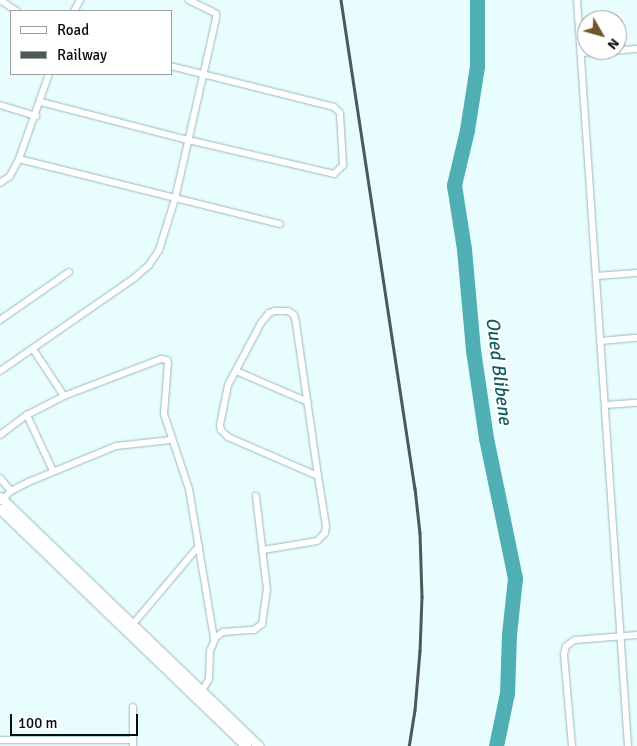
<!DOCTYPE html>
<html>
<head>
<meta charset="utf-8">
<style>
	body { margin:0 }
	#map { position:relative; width:637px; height:746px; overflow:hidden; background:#e8fdfe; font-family:Signika,sans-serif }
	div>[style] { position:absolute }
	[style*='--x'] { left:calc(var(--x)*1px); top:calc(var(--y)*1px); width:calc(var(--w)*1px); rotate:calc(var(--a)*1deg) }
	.river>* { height:15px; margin:-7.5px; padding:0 7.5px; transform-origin:7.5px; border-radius:7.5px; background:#50afb4 }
	.roads { filter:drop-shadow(0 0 1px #9eb8b9) drop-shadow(0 0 1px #9eb8b9) }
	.minor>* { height:6px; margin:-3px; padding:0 3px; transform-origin:3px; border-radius:3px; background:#fff }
	.secondary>* { height:9px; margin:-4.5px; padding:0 4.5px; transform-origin:4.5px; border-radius:4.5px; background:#fff }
	.rail>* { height:2.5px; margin:-1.25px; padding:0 1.25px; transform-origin:1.25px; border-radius:1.25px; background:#4c5859 }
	span { translate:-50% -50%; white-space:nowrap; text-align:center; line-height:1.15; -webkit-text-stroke:4.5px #fff; paint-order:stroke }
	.water-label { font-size:19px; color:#0e5f64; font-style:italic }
	.legend { position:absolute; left:10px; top:10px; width:162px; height:65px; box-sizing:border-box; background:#fff; border:1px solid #9b9f9f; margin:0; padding:6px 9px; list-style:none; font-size:15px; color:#060f10 }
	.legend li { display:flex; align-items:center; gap:10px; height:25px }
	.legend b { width:25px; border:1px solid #9b9f9f }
	.north { position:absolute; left:577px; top:10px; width:50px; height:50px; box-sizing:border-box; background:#fff; border:1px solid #9b9f9f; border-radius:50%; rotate:128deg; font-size:14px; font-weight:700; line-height:20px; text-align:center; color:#060f10 }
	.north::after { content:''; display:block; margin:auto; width:18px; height:22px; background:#725629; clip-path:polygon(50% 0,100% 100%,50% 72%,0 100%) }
	.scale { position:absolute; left:10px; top:714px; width:128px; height:22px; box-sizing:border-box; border:2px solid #060f10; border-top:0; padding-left:6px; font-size:15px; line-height:18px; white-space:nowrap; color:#060f10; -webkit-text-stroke:4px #fff; paint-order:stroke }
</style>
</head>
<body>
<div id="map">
	<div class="river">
		<div style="--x:477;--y:0;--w:66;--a:90"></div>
		<div style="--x:477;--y:66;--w:65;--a:98.9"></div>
		<div style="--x:467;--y:130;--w:57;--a:103.3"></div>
		<div style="--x:454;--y:185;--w:65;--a:81.1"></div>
		<div style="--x:464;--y:249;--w:101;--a:84.9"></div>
		<div style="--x:473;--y:350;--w:89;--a:81.6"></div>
		<div style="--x:486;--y:438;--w:143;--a:78.3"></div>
		<div style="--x:515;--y:578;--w:56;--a:96.1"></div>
		<div style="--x:509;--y:634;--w:59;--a:91.9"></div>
		<div style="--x:507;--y:693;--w:54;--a:101.7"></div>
	</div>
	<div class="roads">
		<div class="minor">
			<div style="--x:0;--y:0;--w:20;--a:33"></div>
			<div style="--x:577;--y:0;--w:748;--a:86.09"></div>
			<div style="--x:74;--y:11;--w:13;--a:-61"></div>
			<div style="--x:581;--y:53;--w:56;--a:-4.1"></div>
			<div style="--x:41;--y:102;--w:148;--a:14.5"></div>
			<div style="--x:184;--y:139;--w:154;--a:13.1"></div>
			<div style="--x:334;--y:174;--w:13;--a:-45"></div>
			<div style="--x:343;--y:165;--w:52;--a:-93.3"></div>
			<div style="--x:340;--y:113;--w:8;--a:-135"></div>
			<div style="--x:334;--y:107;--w:168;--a:-165.9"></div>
			<div style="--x:0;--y:105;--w:38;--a:17"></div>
			<div style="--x:19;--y:159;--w:269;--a:14"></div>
			<div style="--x:0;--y:183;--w:12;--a:-35"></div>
			<div style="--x:10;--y:176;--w:19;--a:-62"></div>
			<div style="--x:19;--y:159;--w:90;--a:-70.6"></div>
			<div style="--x:596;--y:276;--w:41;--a:-4.2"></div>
			<div style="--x:0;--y:320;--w:84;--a:-34.8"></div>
			<div style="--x:600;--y:341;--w:37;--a:-5"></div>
			<div style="--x:33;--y:349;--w:56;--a:56.6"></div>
			<div style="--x:0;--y:371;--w:162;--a:-34.7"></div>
			<div style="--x:133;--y:279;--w:21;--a:-41"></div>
			<div style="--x:149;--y:265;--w:18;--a:-56"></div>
			<div style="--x:159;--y:250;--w:53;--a:-72.6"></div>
			<div style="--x:175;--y:199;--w:185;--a:-77.2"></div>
			<div style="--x:216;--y:19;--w:5;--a:-90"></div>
			<div style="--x:216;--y:14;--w:6;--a:-149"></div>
			<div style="--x:211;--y:11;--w:25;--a:-154"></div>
			<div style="--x:236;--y:371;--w:78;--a:23.3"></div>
			<div style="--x:605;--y:405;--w:32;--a:-4"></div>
			<div style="--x:27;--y:415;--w:62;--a:65.1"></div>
			<div style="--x:0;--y:435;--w:34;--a:-37"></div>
			<div style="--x:27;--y:415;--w:42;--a:-27.2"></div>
			<div style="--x:64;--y:396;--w:104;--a:-20.9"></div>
			<div style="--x:161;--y:359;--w:6;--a:9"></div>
			<div style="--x:167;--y:360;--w:3;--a:72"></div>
			<div style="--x:168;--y:363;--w:51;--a:94.5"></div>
			<div style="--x:164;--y:414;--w:79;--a:71.6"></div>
			<div style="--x:189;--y:489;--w:152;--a:80.5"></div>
			<div style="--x:0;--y:478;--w:17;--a:50"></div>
			<div style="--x:3;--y:499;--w:11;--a:-45"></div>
			<div style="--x:11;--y:491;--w:22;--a:-27"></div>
			<div style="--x:31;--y:481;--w:92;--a:-22.4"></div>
			<div style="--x:116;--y:446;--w:55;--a:-6.2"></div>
			<div style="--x:263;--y:550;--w:55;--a:-9.5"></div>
			<div style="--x:317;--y:541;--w:11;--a:-45"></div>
			<div style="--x:325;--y:533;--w:7;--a:-82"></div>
			<div style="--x:326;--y:526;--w:51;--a:-99.1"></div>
			<div style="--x:318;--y:476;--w:155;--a:-98.2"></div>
			<div style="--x:296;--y:323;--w:8;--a:-104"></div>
			<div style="--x:294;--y:315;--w:7;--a:-146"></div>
			<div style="--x:288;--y:311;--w:13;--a:180"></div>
			<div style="--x:275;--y:311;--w:6;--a:162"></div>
			<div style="--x:269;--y:313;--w:13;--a:129"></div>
			<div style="--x:261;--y:323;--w:70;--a:118"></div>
			<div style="--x:228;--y:385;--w:41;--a:101.3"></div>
			<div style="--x:220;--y:425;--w:5;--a:79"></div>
			<div style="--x:221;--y:430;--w:10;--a:45"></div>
			<div style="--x:228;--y:437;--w:98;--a:23.4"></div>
			<div style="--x:133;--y:624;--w:102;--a:-49.8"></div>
			<div style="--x:203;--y:689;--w:12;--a:-59"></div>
			<div style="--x:209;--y:679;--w:28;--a:-88"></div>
			<div style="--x:210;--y:651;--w:15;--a:-67"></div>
			<div style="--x:216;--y:637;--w:9;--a:-36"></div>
			<div style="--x:223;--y:632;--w:31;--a:-4"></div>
			<div style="--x:254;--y:630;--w:10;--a:-37"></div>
			<div style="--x:262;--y:624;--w:34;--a:-82"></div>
			<div style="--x:267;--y:590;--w:95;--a:-96.7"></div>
			<div style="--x:133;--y:707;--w:39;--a:90"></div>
			<div style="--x:0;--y:740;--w:133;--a:0"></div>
			<div style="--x:572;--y:746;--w:92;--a:-95"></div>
			<div style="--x:564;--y:654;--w:8;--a:-76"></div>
			<div style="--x:566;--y:646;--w:11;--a:-34"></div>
			<div style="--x:575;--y:640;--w:62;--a:-4.6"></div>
		</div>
		<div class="secondary">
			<div style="--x:0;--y:497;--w:359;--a:43.9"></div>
			<div style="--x:0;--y:509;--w:342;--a:43.9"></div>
		</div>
	</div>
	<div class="rail">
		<div style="--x:341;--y:0;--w:494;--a:81.4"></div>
		<div style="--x:415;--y:488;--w:45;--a:83.7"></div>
		<div style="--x:420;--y:533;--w:64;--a:88.2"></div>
		<div style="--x:422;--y:597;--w:54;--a:92.1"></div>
		<div style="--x:420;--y:651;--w:59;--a:94.8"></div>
		<div style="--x:415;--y:710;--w:36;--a:99"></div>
	</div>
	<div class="water-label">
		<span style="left:498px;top:371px;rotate:83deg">Oued Blibene</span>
	</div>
	<ul class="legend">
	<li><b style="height:6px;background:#fff"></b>Road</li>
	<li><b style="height:6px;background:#4c5859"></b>Railway</li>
	</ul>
	<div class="north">N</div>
	<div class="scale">100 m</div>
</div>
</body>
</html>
